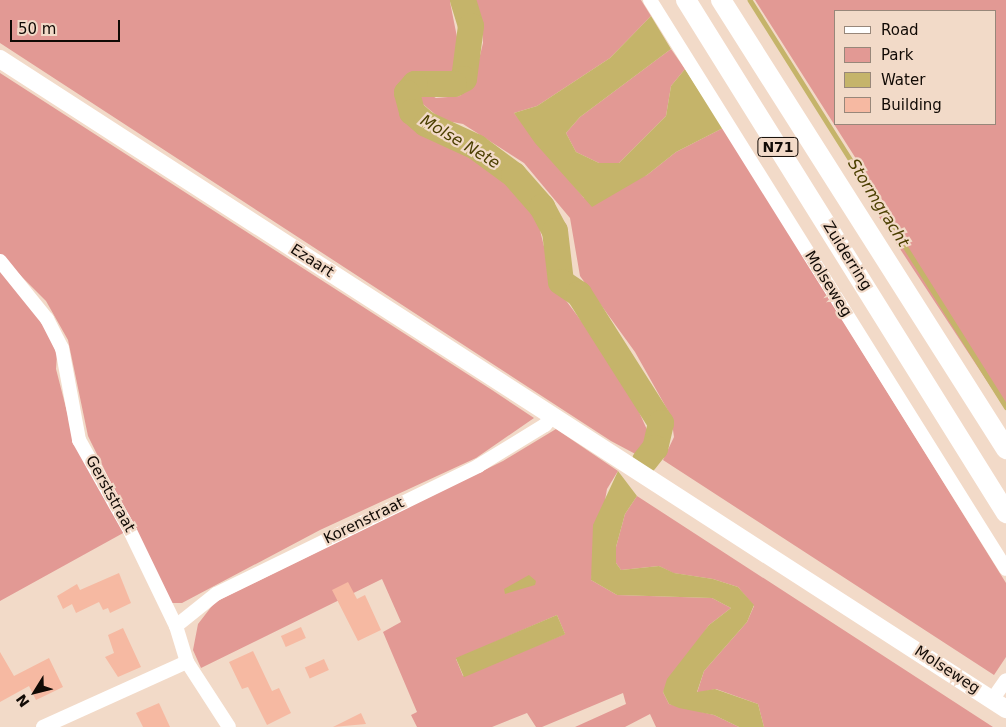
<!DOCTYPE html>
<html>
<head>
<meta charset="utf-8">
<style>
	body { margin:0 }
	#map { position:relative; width:1006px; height:727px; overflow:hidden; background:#f2dac8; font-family:"DejaVu Sans",sans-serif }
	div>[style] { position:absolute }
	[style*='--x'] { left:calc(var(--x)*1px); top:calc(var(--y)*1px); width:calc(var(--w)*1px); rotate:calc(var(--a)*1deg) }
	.green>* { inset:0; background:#e29994 }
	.water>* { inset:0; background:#c5b46a; transform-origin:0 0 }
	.stream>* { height:4.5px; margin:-2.25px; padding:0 2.25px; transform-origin:2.25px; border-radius:2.25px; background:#c5b46a }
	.river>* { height:26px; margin:-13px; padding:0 13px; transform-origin:13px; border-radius:13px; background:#c5b46a }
	.building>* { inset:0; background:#f6b9a2; transform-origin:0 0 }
	.minor>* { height:14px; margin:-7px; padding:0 7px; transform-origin:7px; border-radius:7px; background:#fff }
	.major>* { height:18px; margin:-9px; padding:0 9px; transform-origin:9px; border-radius:9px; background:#fff }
	.highway>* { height:20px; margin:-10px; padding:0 10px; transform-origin:10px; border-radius:10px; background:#fff }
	span { translate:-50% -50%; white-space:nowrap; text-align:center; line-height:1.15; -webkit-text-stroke:4.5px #f2dac8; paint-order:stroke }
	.shield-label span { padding:1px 4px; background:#f2dac8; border:1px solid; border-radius:4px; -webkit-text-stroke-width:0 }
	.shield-label { font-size:14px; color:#110a05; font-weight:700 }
	.street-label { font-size:15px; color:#110a05 }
	.water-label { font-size:16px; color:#4b3f00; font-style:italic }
	.legend { position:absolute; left:834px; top:10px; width:162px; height:115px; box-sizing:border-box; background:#f2dac8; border:1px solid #98877a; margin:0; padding:6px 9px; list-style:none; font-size:15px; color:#110a05 }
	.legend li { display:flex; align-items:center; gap:10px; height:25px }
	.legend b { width:25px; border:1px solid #98877a }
	.north { position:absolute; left:10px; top:667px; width:50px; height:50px; -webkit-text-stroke:4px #f2dac8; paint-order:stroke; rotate:234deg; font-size:14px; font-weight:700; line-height:20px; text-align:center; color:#110a05 }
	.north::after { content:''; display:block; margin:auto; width:18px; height:22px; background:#110a05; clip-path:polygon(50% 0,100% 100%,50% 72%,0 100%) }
	.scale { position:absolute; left:10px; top:20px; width:110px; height:22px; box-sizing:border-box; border:2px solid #110a05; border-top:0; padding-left:6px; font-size:15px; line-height:18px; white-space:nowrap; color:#110a05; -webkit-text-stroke:4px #f2dac8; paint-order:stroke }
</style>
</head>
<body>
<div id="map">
	<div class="green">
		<div style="clip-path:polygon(0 0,456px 0,450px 2px,458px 42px,453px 74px,415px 77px,401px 88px,401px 108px,435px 140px,453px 144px,481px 160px,512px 187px,537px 218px,553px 283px,608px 357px,639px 412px,649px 434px,648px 448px,641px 457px,611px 441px,0 43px)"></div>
		<div style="clip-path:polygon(474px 0,641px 0,651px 16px,610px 58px,537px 106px,514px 113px,584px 198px,647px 175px,676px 152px,723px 128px,1006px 583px,1006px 657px,994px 675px,663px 460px,674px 437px,671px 416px,635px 352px,580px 276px,570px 218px,524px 163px,463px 124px,442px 120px,418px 100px,418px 96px,427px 93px,436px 98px,460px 96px,475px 76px,483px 43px,482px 22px)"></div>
		<div style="clip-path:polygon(evenodd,755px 0,1006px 0,1006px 410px,879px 217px,888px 209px,755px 0,995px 11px,995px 124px,835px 124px,835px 11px,995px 11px)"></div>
		<div style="clip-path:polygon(671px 49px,685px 69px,671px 86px,666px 116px,619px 163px,599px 163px,576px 152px,566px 133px,580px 117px)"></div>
		<div style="clip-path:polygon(0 73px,492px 390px,534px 418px,476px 458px,320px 530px,182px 603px,170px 603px,88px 436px,68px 340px,46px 301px,0 255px)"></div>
		<div style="clip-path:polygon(0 268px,42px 321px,57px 354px,56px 369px,75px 443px,125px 532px,0 601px)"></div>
		<div style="clip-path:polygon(evenodd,556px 429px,618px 471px,607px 489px,591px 580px,617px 595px,712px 598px,731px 608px,709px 625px,663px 692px,669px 704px,714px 715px,739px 727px,656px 727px,650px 714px,625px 727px,575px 727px,626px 704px,623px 693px,542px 727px,536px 727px,527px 713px,492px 727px,417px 727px,411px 715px,417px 712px,383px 632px,401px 622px,382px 579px,201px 668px,193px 650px,198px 624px,215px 602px,503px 461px,556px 429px,557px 615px,565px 634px,463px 676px,456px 659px,557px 615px)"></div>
		<div style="clip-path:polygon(637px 496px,993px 727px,764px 727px,758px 704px,716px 689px,697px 693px,704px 671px,747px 622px,754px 606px,738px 587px,713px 579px,673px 573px,659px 566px,621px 570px,616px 563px,616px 547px,625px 514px)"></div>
	</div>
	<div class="water">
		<div style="clip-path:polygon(651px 16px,671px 49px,580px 117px,566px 133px,576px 152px,599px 163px,619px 163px,666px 116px,671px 86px,685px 69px,723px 128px,676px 152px,647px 175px,592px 207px,535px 143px,514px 113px,537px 106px,610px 58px)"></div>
		<div style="clip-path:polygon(618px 471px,637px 496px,625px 514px,616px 547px,616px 563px,621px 570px,659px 566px,674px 573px,713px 579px,738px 587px,754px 605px,747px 622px,704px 671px,697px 692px,715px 689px,758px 704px,764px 727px,739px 727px,714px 715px,679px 708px,669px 704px,663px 692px,667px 679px,709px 625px,731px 608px,712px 598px,617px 595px,591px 580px,593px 525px)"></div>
		<div style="clip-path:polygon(529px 575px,536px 581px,535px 585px,505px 594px,504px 589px)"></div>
		<div style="left:557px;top:615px;width:21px;height:110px;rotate:67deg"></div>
	</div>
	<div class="stream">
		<div style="--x:750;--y:0;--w:481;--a:57.8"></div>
	</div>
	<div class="river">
		<div style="--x:463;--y:0;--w:27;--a:73"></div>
		<div style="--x:471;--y:26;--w:53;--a:97.5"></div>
		<div style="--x:464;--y:79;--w:11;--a:153"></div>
		<div style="--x:454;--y:84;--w:39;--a:180"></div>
		<div style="--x:415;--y:84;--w:12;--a:132"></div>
		<div style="--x:407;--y:93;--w:20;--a:75"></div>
		<div style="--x:412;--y:112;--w:18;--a:41"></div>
		<div style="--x:426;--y:124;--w:55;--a:24.7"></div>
		<div style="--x:476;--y:147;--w:47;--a:36.4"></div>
		<div style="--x:514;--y:175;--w:43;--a:48.8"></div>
		<div style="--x:542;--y:207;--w:27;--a:62"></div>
		<div style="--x:555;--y:231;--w:51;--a:83.3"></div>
		<div style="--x:561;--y:282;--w:22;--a:34"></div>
		<div style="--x:579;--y:294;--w:153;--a:57.6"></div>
		<div style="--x:661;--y:423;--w:26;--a:103"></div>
		<div style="--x:655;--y:448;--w:16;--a:128"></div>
	</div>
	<div class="building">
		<div style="clip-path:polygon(119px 573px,131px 603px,110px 613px,108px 608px,103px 610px,99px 602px,76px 613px,72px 604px,63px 609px,57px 596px,77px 584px,80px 590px)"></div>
		<div style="clip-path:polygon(348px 582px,357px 599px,365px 595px,381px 630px,358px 641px,332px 590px)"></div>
		<div style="left:301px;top:627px;width:12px;height:22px;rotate:66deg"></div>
		<div style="clip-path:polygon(123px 628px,141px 667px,118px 677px,105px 657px,114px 653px,108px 635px)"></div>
		<div style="clip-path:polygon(253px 651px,272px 691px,279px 688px,291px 713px,267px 725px,248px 687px,242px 689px,229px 662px)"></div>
		<div style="clip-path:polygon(0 652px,14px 676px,49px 658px,63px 687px,36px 700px,29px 686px,0 702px)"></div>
		<div style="left:324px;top:659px;width:12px;height:21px;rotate:66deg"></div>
		<div style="clip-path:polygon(159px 703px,170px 727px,143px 727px,136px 713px)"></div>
		<div style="clip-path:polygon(361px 713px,366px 724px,333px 727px)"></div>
	</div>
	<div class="minor">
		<div style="--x:650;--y:0;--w:671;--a:57.97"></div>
		<div style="--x:0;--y:261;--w:75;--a:51"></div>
		<div style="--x:47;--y:319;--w:33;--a:63"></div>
		<div style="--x:62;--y:348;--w:94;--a:79.5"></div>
		<div style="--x:79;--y:440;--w:104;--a:60.7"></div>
		<div style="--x:130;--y:531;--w:106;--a:64.2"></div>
		<div style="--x:176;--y:626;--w:38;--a:73"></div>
		<div style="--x:187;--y:662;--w:77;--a:57.1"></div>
		<div style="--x:176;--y:626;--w:51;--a:-38.7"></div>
		<div style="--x:216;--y:594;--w:292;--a:-26"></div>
		<div style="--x:478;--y:466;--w:79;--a:-31.5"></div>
		<div style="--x:545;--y:425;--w:12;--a:-48"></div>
		<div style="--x:992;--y:700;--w:24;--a:-55"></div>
		<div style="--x:43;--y:727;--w:158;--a:-24.3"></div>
	</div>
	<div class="major">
		<div style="--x:0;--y:59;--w:1198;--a:32.87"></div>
	</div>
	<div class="highway">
		<div style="--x:686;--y:0;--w:605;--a:58.04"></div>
		<div style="--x:721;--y:0;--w:532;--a:57.59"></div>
	</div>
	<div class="shield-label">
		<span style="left:778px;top:147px">N71</span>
	</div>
	<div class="street-label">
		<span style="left:847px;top:256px;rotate:58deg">Zuiderring</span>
		<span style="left:312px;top:261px;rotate:33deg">Ezaart</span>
		<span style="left:828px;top:284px;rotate:58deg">Molseweg</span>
		<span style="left:110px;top:494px;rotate:61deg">Gerststraat</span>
		<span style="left:364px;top:521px;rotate:-26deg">Korenstraat</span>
		<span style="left:947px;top:670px;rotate:33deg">Molseweg</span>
	</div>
	<div class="water-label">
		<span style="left:460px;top:142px;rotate:31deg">Molse Nete</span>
		<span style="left:878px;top:203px;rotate:58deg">Stormgracht</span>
	</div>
	<ul class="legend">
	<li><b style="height:6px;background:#fff"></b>Road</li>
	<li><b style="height:14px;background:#e29994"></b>Park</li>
	<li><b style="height:14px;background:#c5b46a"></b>Water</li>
	<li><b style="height:14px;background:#f6b9a2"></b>Building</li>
	</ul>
	<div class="north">N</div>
	<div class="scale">50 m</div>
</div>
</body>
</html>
